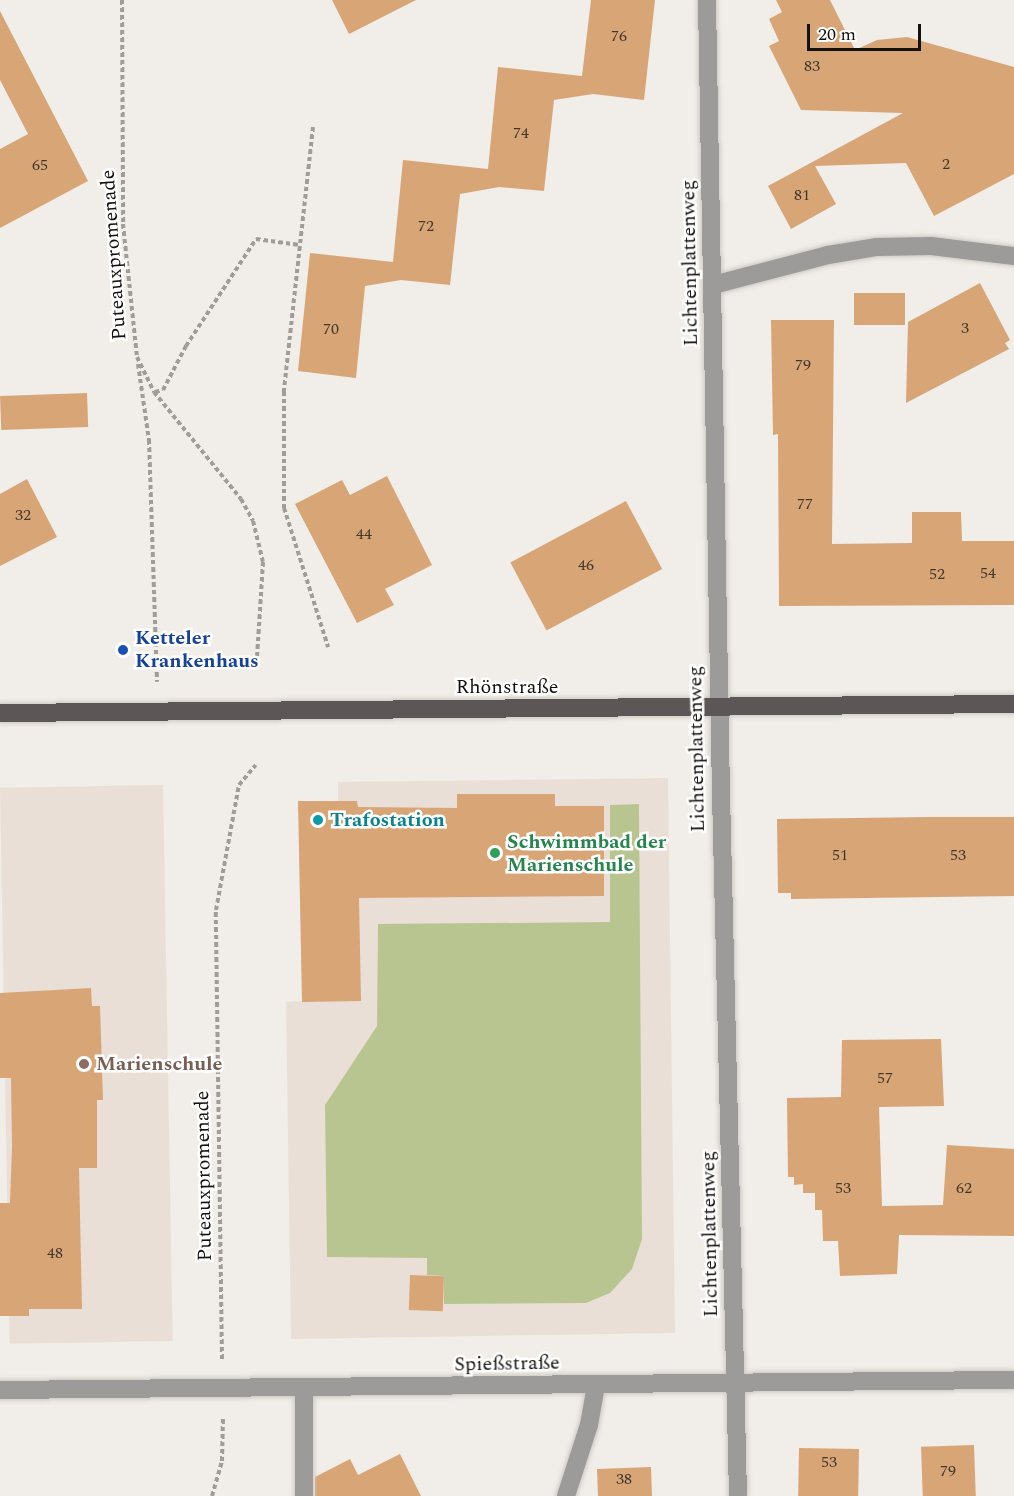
<!DOCTYPE html>
<html>
<head>
<meta charset="utf-8">
<style>
	body { margin:0 }
	#map { position:relative; width:1014px; height:1496px; overflow:hidden; background:#f1ede8; font-family:Spectral,serif }
	div>[style] { position:absolute }
	[style*='--x'] { left:calc(var(--x)*1px); top:calc(var(--y)*1px); width:calc(var(--w)*1px); rotate:calc(var(--a)*1deg) }
	.built>* { inset:0; background:#eadfd6; transform-origin:0 0 }
	.green>* { inset:0; background:#b9c591 }
	.building>* { inset:0; background:#d8a577; transform-origin:0 0 }
	.path>* { height:4px; margin-top:-2px; transform-origin:0; background:repeating-linear-gradient(90deg,#a09d99 0 4.5px,transparent 0 7.5px) }
	.roads { filter:drop-shadow(0 0 2px #cdcac5) drop-shadow(0 0 2px #cdcac5) }
	.lane>* { height:18px; margin:-9px; padding:0 9px; transform-origin:9px; border-radius:9px; background:#9d9a9a }
	.street>* { height:18px; margin:-9px; padding:0 9px; transform-origin:9px; border-radius:9px; background:#9d9a9a }
	.primary>* { height:18px; margin:-9px; padding:0 9px; transform-origin:9px; border-radius:9px; background:#5c5756 }
	.dots>* { width:16px; height:16px; translate:-50% -50%; box-sizing:border-box; border:3px solid #fff; border-radius:50% }
	span { translate:-50% -50%; white-space:nowrap; text-align:center; line-height:1.15; -webkit-text-stroke:5px #fff; paint-order:stroke }
	.number-label { font-size:16px; color:#44372a }
	.number-label span { -webkit-text-stroke-width:0 }
	.street-label { font-size:20px; color:#131210 }
	.transit-label { font-size:20px; color:#164399; font-weight:700 }
	.left { translate:0 -50%; text-align:left }
	.culture-label { font-size:20px; color:#0d838f; font-weight:700 }
	.leisure-label { font-size:20px; color:#27864d; font-weight:700 }
	.education-label { font-size:20px; color:#785e54; font-weight:700 }
	.scale { position:absolute; left:807px; top:24px; width:114px; height:27px; box-sizing:border-box; border:3px solid #131210; border-top:0; padding-left:8px; font-size:18px; line-height:21px; white-space:nowrap; color:#131210; -webkit-text-stroke:4px #fff; paint-order:stroke }
</style>
</head>
<body>
<div id="map">
	<div class="built">
		<div style="clip-path:polygon(668px 778px,675px 1333px,291px 1339px,286px 1002px,302px 1001px,299px 840px,338px 839px,338px 782px)"></div>
		<div style="left:163px;top:785px;width:556px;height:163px;rotate:89deg"></div>
	</div>
	<div class="green">
		<div style="clip-path:polygon(639px 804px,642px 1239px,632px 1269px,610px 1293px,586px 1303px,444px 1304px,444px 1276px,427px 1275px,427px 1258px,327px 1257px,325px 1105px,377px 1026px,378px 924px,610px 922px,610px 805px)"></div>
	</div>
	<div class="building">
		<div style="clip-path:polygon(332px 0,416px 0,349px 34px)"></div>
		<div style="clip-path:polygon(591px 0,655px 0,644px 100px,593px 94px,554px 100px,544px 191px,499px 187px,460px 194px,450px 285px,401px 280px,365px 286px,356px 378px,298px 371px,310px 253px,393px 262px,403px 160px,488px 169px,498px 67px,582px 76px)"></div>
		<div style="clip-path:polygon(776px 0,830px 0,855px 50px,877px 40px,907px 37px,1014px 67px,1014px 174px,934px 216px,906px 163px,815px 166px,836px 204px,791px 229px,768px 186px,903px 113px,801px 110px,769px 46px,779px 41px,769px 19px,782px 12px)"></div>
		<div style="clip-path:polygon(0 11px,88px 181px,0 228px,0 149px,28px 134px,0 80px)"></div>
		<div style="clip-path:polygon(980px 283px,1010px 340px,1005px 343px,1009px 349px,906px 403px,908px 322px)"></div>
		<div style="left:854px;top:293px;width:51px;height:32px"></div>
		<div style="clip-path:polygon(771px 320px,834px 320px,832px 544px,912px 543px,912px 512px,961px 512px,962px 541px,1014px 541px,1014px 605px,779px 606px,778px 434px,773px 435px)"></div>
		<div style="left:87px;top:393px;width:34px;height:87px;rotate:88deg"></div>
		<div style="clip-path:polygon(387px 476px,432px 565px,385px 589px,394px 605px,357px 623px,295px 504px,342px 480px,350px 495px)"></div>
		<div style="clip-path:polygon(27px 479px,57px 537px,0 566px,0 494px)"></div>
		<div style="left:626px;top:501px;width:77px;height:131px;rotate:62deg"></div>
		<div style="clip-path:polygon(457px 794px,555px 794px,555px 806px,604px 806px,604px 896px,359px 898px,361px 1001px,302px 1002px,298px 801px,357px 801px,358px 807px,457px 808px)"></div>
		<div style="clip-path:polygon(931px 817px,1014px 817px,1014px 896px,791px 899px,791px 893px,778px 893px,777px 819px)"></div>
		<div style="clip-path:polygon(91px 988px,92px 1006px,100px 1006px,103px 1100px,97px 1100px,97px 1168px,79px 1168px,82px 1309px,29px 1309px,29px 1316px,0 1316px,0 1203px,10px 1203px,12px 1147px,11px 1078px,0 1078px,0 993px)"></div>
		<div style="clip-path:polygon(941px 1039px,944px 1106px,879px 1107px,882px 1206px,943px 1205px,947px 1145px,1014px 1149px,1014px 1236px,899px 1235px,897px 1274px,840px 1276px,838px 1241px,823px 1241px,822px 1210px,815px 1210px,815px 1193px,803px 1193px,803px 1184px,794px 1185px,794px 1177px,788px 1177px,787px 1098px,841px 1097px,842px 1040px)"></div>
		<div style="left:410px;top:1275px;width:34px;height:35px;rotate:2deg"></div>
		<div style="left:974px;top:1445px;width:51px;height:53px;rotate:88deg"></div>
		<div style="left:799px;top:1448px;width:60px;height:48px;rotate:1deg"></div>
		<div style="clip-path:polygon(400px 1454px,421px 1496px,315px 1496px,315px 1477px,350px 1459px,358px 1475px)"></div>
		<div style="left:651px;top:1467px;width:29px;height:54px;rotate:88deg"></div>
	</div>
	<div class="path">
		<div style="--x:122;--y:0;--w:224;--a:89.7"></div>
		<div style="--x:123;--y:224;--w:134;--a:84"></div>
		<div style="--x:137;--y:357;--w:39;--a:64"></div>
		<div style="--x:154;--y:392;--w:138;--a:50.9"></div>
		<div style="--x:241;--y:499;--w:25;--a:61"></div>
		<div style="--x:253;--y:521;--w:42;--a:76.3"></div>
		<div style="--x:263;--y:562;--w:95;--a:93.6"></div>
		<div style="--x:313;--y:127;--w:266;--a:96.3"></div>
		<div style="--x:284;--y:391;--w:117;--a:90"></div>
		<div style="--x:284;--y:508;--w:146;--a:72.4"></div>
		<div style="--x:138;--y:364;--w:77;--a:81.8"></div>
		<div style="--x:149;--y:440;--w:242;--a:88.1"></div>
		<div style="--x:155;--y:392;--w:8;--a:-14"></div>
		<div style="--x:163;--y:390;--w:50;--a:-62.4"></div>
		<div style="--x:186;--y:346;--w:128;--a:-56.8"></div>
		<div style="--x:256;--y:239;--w:44;--a:7.8"></div>
		<div style="--x:222;--y:1359;--w:449;--a:-90.8"></div>
		<div style="--x:216;--y:910;--w:127;--a:-79.6"></div>
		<div style="--x:239;--y:785;--w:26;--a:-50"></div>
		<div style="--x:212;--y:1496;--w:36;--a:-74"></div>
		<div style="--x:222;--y:1461;--w:44;--a:-88.7"></div>
	</div>
	<div class="roads">
		<div class="lane">
			<div style="--x:304;--y:1496;--w:107;--a:-90"></div>
			<div style="--x:566;--y:1496;--w:75;--a:-72.1"></div>
			<div style="--x:589;--y:1425;--w:40;--a:-80"></div>
		</div>
		<div class="street">
			<div style="--x:707;--y:0;--w:794;--a:88.99"></div>
			<div style="--x:721;--y:794;--w:702;--a:88.61"></div>
			<div style="--x:713;--y:285;--w:119;--a:-14.6"></div>
			<div style="--x:828;--y:255;--w:50;--a:-9.3"></div>
			<div style="--x:877;--y:247;--w:54;--a:-1.1"></div>
			<div style="--x:931;--y:246;--w:84;--a:6.9"></div>
			<div style="--x:0;--y:1390;--w:1014;--a:-0.57"></div>
		</div>
		<div class="primary">
			<div style="--x:0;--y:713;--w:1014;--a:-0.51"></div>
		</div>
	</div>
	<div class="dots">
		<div style="left:123px;top:650px;background:#1a4fb4"></div>
		<div style="left:318px;top:820px;background:#0f9aa8"></div>
		<div style="left:495px;top:853px;background:#2e9e5b"></div>
		<div style="left:84px;top:1064px;background:#8d6e63"></div>
	</div>
	<div class="number-label">
		<span style="left:619px;top:36px">76</span>
		<span style="left:812px;top:66px">83</span>
		<span style="left:521px;top:133px">74</span>
		<span style="left:946px;top:164px">2</span>
		<span style="left:40px;top:165px">65</span>
		<span style="left:802px;top:195px">81</span>
		<span style="left:426px;top:226px">72</span>
		<span style="left:965px;top:328px">3</span>
		<span style="left:331px;top:329px">70</span>
		<span style="left:803px;top:365px">79</span>
		<span style="left:805px;top:504px">77</span>
		<span style="left:23px;top:515px">32</span>
		<span style="left:364px;top:534px">44</span>
		<span style="left:586px;top:565px">46</span>
		<span style="left:988px;top:573px">54</span>
		<span style="left:937px;top:574px">52</span>
		<span style="left:840px;top:855px">51</span>
		<span style="left:958px;top:855px">53</span>
		<span style="left:885px;top:1078px">57</span>
		<span style="left:843px;top:1188px">53</span>
		<span style="left:964px;top:1188px">62</span>
		<span style="left:55px;top:1253px">48</span>
		<span style="left:829px;top:1462px">53</span>
		<span style="left:948px;top:1471px">79</span>
		<span style="left:624px;top:1479px">38</span>
	</div>
	<div class="street-label">
		<span style="left:114px;top:255px;rotate:-94deg">Puteauxpromenade</span>
		<span style="left:690px;top:263px;rotate:-91deg">Lichtenplattenweg</span>
		<span style="left:507px;top:687px">Rhönstraße</span>
		<span style="left:697px;top:749px;rotate:-91deg">Lichtenplattenweg</span>
		<span style="left:204px;top:1176px;rotate:-91deg">Puteauxpromenade</span>
		<span style="left:710px;top:1234px;rotate:-91deg">Lichtenplattenweg</span>
		<span style="left:507px;top:1364px;rotate:-1deg">Spießstraße</span>
	</div>
	<div class="transit-label">
		<span class="left" style="left:135px;top:650px">Ketteler<br>Krankenhaus</span>
	</div>
	<div class="culture-label">
		<span class="left" style="left:330px;top:820px">Trafostation</span>
	</div>
	<div class="leisure-label">
		<span class="left" style="left:507px;top:854px">Schwimmbad der<br>Marienschule</span>
	</div>
	<div class="education-label">
		<span class="left" style="left:96px;top:1064px">Marienschule</span>
	</div>
	<div class="scale">20 m</div>
</div>
</body>
</html>
